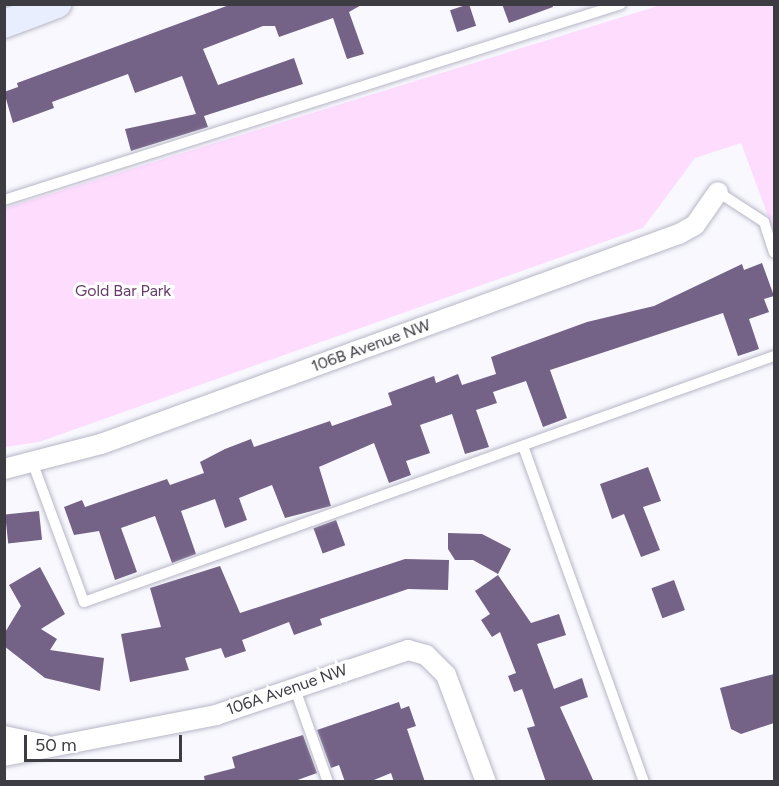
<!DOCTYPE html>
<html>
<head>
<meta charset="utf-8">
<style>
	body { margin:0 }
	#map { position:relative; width:779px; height:786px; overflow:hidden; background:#f8f8fe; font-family:Figtree,sans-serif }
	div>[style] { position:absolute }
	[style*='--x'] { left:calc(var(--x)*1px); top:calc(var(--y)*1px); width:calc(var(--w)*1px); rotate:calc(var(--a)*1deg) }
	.green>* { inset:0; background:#fddcfe }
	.building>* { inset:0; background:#746387; transform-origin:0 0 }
	.roads { filter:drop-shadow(0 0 2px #b7b6c6) drop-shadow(0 0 2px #b7b6c6) }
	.lane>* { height:10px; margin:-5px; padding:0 5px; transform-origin:5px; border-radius:5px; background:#fff }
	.street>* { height:20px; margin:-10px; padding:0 10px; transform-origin:10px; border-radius:10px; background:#fff }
	.secondary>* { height:28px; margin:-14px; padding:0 14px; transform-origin:14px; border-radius:14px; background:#e8eefd }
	span { translate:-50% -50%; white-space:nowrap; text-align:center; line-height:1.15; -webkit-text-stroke:6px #fff; paint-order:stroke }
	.park-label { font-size:16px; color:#683d6a }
	.street-label { font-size:16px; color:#3c3c42 }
	.frame { position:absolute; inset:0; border:6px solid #3c3c42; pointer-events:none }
	.scale { position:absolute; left:24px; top:735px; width:158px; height:27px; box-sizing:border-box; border:3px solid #3c3c42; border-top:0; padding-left:8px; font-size:18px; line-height:21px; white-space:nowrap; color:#3c3c42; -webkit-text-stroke:4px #fff; paint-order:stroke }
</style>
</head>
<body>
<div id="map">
	<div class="green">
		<div style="clip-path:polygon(661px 5px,774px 5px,774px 232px,741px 143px,695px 158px,643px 228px,39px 442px,5px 447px,5px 208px)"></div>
	</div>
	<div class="building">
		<div style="clip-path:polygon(232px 4px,363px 4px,349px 12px,364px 54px,347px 59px,333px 18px,279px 37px,275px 26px,263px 26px,203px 49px,218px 85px,294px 58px,303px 84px,204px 116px,208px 127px,131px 151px,125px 129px,196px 114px,182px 76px,135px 93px,128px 74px,52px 102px,54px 108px,13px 123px,4px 92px,18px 87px,17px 83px)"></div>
		<div style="left:469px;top:4px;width:23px;height:20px;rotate:72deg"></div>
		<div style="clip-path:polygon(502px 4px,552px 4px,553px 7px,509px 23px)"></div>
		<div style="clip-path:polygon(762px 263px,774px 296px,764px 299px,769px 312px,749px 319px,759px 349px,738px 356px,723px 313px,550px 370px,567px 418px,543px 427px,526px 381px,493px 392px,497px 403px,476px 410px,489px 447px,465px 454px,452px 414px,420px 425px,430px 453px,406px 461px,411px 475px,389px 483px,374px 443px,319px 467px,331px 506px,285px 518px,272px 485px,239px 498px,247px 520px,225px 528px,215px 499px,181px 511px,196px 554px,172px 563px,155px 516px,121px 528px,137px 572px,115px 580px,99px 531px,74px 535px,64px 507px,82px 500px,85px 507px,167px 479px,170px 485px,204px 473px,200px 462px,225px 449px,251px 439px,254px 447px,330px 421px,332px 426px,392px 405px,388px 393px,434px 376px,436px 383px,458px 374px,462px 385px,496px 374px,491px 357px,587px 322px,654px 306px,742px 264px,744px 270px)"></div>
		<div style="clip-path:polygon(648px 467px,661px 501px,643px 507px,660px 550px,641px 557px,624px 514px,612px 519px,600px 484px)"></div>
		<div style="left:39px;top:511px;width:29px;height:34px;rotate:84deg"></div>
		<div style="left:336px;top:520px;width:27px;height:24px;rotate:70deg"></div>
		<div style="clip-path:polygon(448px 533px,482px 534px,511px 549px,498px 574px,473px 560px,455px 560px,448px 549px)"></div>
		<div style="clip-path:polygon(405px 559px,449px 560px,448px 590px,408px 589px,320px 619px,322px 625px,294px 635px,289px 622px,242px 640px,246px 651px,225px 658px,221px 648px,185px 658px,189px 670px,130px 682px,121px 634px,161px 627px,150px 588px,220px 566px,240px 613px)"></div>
		<div style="clip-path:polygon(40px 567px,65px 614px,41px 629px,57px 639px,50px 650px,104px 658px,100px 691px,45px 678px,4px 646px,4px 634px,21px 606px,9px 585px)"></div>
		<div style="clip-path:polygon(498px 575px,531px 623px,559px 614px,566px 635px,537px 644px,554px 689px,582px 678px,588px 697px,560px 707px,594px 782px,546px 782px,527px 728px,535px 726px,522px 689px,514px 692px,508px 676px,516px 673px,500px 632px,492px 637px,481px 620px,490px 614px,475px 591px)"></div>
		<div style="left:674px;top:580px;width:32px;height:24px;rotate:70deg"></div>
		<div style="clip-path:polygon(774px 674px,774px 723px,741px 734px,731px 729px,720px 688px)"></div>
		<div style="clip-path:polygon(399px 702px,401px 709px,409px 706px,416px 726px,407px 729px,425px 782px,394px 782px,391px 773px,369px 782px,345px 782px,339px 765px,331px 768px,317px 730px)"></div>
		<div style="clip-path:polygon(303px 735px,317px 773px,292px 782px,205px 782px,204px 776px,235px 768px,232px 757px)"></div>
	</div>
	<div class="roads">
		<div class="lane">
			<div style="--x:718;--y:192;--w:55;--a:33.1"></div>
			<div style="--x:764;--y:222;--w:32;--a:72"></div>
			<div style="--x:4;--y:200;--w:647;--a:-17.62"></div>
			<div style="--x:523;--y:446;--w:357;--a:70.2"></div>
			<div style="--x:33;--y:464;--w:147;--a:69.7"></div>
			<div style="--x:84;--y:602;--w:733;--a:-19.62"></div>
			<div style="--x:295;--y:689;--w:99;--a:70.5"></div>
		</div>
		<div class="street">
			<div style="--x:4;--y:469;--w:100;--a:-14.5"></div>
			<div style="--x:101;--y:444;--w:615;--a:-19.97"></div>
			<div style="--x:679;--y:234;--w:18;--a:-29"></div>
			<div style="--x:695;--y:225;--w:40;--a:-55.1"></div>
			<div style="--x:4;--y:736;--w:42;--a:12.4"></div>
			<div style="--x:4;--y:756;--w:216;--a:-10.9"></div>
			<div style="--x:216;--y:715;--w:203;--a:-18.7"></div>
			<div style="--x:408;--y:650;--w:19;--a:16"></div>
			<div style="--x:426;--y:655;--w:28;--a:45"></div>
			<div style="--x:446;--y:675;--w:114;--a:69.5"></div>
		</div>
		<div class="secondary">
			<div style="--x:4;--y:24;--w:57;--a:-20.7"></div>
		</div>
	</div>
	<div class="park-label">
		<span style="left:123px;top:291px">Gold Bar Park</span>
	</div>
	<div class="street-label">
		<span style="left:371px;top:346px;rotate:-20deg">106B Avenue NW</span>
		<span style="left:287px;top:690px;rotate:-19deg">106A Avenue NW</span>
	</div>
	<div class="frame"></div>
	<div class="scale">50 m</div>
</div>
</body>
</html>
